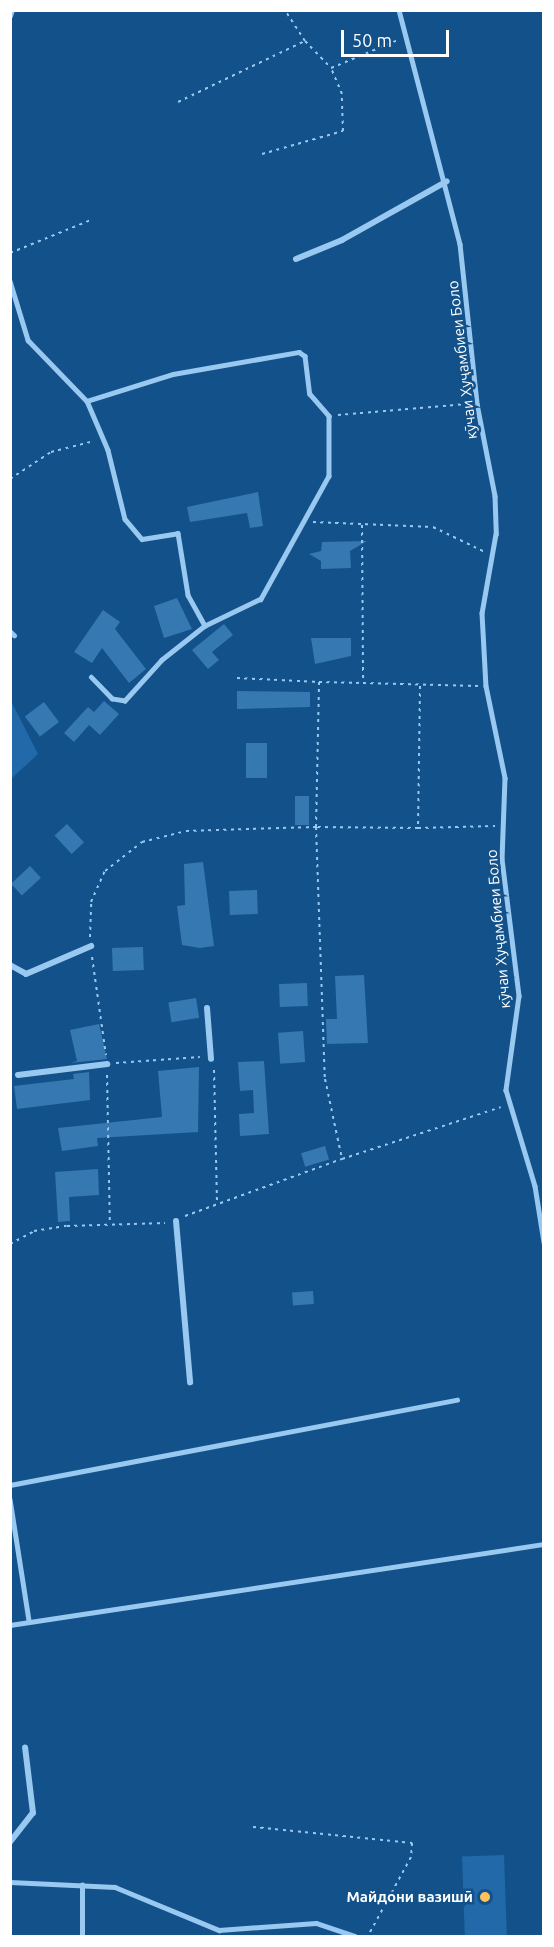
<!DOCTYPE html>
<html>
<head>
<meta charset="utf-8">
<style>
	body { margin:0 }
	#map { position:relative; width:554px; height:1947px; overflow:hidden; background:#13518a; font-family:Ubuntu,sans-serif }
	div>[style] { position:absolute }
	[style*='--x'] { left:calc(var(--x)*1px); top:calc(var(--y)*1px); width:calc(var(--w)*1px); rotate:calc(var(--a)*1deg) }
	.green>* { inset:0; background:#2169a8; transform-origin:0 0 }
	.building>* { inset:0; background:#3678b2; transform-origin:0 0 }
	.path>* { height:2px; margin-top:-1px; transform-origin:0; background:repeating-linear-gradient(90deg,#99c8f0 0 3px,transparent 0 7.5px) }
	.lane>* { height:4.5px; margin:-2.25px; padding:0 2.25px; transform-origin:2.25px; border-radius:2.25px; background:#99c8f0 }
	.street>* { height:6px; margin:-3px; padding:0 3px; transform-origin:3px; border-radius:3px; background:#99c8f0 }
	.dots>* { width:16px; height:16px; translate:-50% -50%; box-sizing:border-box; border:3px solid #13518a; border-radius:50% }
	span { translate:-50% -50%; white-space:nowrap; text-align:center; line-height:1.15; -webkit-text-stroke:5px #13518a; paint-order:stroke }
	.street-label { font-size:15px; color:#fff }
	.poi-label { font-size:15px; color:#fff; font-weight:700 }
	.right { translate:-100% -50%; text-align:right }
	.frame { position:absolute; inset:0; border:12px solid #fff; pointer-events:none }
	.scale { position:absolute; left:341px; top:30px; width:108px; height:27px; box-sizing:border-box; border:3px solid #fff; border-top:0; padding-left:8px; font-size:18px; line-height:21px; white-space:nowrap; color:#fff; -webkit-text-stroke:4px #13518a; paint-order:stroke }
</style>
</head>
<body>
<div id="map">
	<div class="green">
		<div style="clip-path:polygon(11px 701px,38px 754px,11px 779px,10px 779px)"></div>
		<div style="left:504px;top:1855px;width:81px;height:42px;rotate:88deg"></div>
	</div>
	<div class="building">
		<div style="clip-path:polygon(258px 492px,263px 526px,250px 528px,247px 513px,190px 522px,187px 507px)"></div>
		<div style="clip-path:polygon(367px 541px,350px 551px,351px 568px,321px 569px,321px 561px,309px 554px,321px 551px,322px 542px)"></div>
		<div style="clip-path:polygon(177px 598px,192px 629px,164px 638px,154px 606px)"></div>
		<div style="clip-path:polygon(103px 610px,120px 622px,115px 629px,146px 669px,129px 683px,102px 648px,92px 663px,74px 652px)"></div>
		<div style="clip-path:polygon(224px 624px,233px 635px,212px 652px,219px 660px,208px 669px,192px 650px)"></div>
		<div style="clip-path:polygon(311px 638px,351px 638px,351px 656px,315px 664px)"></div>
		<div style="clip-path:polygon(237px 691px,310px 692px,310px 707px,237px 709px)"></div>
		<div style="clip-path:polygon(104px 701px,119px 714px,100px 735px,89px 725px,74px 742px,64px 733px,88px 707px,94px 712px)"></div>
		<div style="left:44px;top:702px;width:25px;height:24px;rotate:53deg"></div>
		<div style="left:246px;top:743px;width:21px;height:35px"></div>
		<div style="left:295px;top:796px;width:14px;height:29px"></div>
		<div style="left:67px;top:824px;width:25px;height:17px;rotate:47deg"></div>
		<div style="clip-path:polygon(203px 862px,214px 946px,200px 948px,182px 945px,177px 906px,185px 905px,184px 864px)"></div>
		<div style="left:30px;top:866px;width:16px;height:26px;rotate:47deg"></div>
		<div style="left:257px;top:890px;width:24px;height:28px;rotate:88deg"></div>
		<div style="left:143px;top:947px;width:23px;height:31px;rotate:88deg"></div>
		<div style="clip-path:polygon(364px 975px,368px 1043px,327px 1044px,326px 1019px,337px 1019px,335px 976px)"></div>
		<div style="left:307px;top:983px;width:23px;height:28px;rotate:88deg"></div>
		<div style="left:196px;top:998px;width:20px;height:28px;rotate:81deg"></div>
		<div style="clip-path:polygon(99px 1024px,107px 1059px,70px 1063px,77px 1061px,70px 1030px)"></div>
		<div style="left:303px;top:1031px;width:31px;height:25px;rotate:86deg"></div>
		<div style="clip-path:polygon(264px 1061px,269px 1134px,240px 1136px,239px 1114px,254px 1113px,253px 1090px,240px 1091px,238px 1062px)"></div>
		<div style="clip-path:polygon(199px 1067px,198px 1132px,97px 1138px,98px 1146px,62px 1151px,58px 1128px,162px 1117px,158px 1071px)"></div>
		<div style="clip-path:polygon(89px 1072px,90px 1100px,17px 1109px,14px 1086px,74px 1079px,73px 1074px)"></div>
		<div style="left:325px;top:1146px;width:14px;height:25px;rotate:73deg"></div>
		<div style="clip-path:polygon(98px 1169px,99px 1195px,69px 1197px,70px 1221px,58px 1222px,55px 1172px)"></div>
		<div style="left:313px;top:1291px;width:13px;height:21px;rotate:86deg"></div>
	</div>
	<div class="path">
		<div style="--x:305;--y:41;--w:37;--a:46"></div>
		<div style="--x:178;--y:102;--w:141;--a:-25.7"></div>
		<div style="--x:305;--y:41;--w:37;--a:-123"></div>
		<div style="--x:262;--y:154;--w:84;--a:-15.9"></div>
		<div style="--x:343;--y:131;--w:37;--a:-92"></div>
		<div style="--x:342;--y:94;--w:28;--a:-113"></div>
		<div style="--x:331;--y:68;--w:73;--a:-22.7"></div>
		<div style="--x:10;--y:253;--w:87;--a:-22.2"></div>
		<div style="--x:338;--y:415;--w:129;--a:-4.9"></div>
		<div style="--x:10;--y:479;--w:49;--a:-33.4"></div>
		<div style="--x:51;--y:452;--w:44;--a:-14.3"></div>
		<div style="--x:313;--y:522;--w:120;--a:2.4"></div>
		<div style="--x:433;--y:527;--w:58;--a:25.7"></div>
		<div style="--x:362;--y:525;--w:158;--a:89.6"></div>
		<div style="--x:363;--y:683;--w:115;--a:1.5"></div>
		<div style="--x:237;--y:678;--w:82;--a:2.8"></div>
		<div style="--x:420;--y:686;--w:142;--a:90.8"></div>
		<div style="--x:418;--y:828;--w:77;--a:-1.5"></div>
		<div style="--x:418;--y:828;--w:102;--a:-179.4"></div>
		<div style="--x:316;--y:827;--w:252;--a:88"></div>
		<div style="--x:325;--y:1079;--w:82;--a:78"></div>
		<div style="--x:342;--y:1159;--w:167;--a:-18.1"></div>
		<div style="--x:90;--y:937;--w:35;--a:-88"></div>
		<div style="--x:91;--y:902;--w:34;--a:-66"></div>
		<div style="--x:105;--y:871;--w:47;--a:-38.1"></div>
		<div style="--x:142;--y:842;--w:45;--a:-14"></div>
		<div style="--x:186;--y:831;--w:130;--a:-1.8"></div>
		<div style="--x:316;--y:827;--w:145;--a:-88.8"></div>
		<div style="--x:319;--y:682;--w:44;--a:1.3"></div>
		<div style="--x:92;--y:957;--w:99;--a:81.9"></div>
		<div style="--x:116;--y:1063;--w:84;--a:-4.1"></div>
		<div style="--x:214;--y:1070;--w:132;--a:88.7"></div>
		<div style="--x:107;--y:1075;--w:150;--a:88.9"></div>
		<div style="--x:185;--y:1216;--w:167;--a:-20"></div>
		<div style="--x:10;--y:1244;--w:27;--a:-28"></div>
		<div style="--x:34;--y:1231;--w:33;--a:-9"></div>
		<div style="--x:67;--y:1226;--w:98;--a:-1.8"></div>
		<div style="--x:253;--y:1827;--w:160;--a:5.7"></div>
		<div style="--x:412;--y:1843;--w:14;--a:94"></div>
		<div style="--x:411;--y:1857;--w:90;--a:118.6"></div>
	</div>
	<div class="lane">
		<div style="--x:399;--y:10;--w:242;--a:75.4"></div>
		<div style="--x:460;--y:244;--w:161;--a:83.9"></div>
		<div style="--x:477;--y:404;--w:94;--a:78.9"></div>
		<div style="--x:495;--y:496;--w:38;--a:88"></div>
		<div style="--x:496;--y:534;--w:80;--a:100"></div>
		<div style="--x:482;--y:613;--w:73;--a:86.9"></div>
		<div style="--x:486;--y:686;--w:94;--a:78.3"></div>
		<div style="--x:505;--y:778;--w:81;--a:92.1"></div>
		<div style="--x:502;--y:859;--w:138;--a:82.9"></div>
		<div style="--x:519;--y:996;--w:95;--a:97.9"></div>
		<div style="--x:506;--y:1090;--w:100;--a:73.2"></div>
		<div style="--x:535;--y:1186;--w:57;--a:80.9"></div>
		<div style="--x:10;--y:16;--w:6;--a:-72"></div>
		<div style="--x:10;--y:281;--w:62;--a:73"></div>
		<div style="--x:28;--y:340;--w:85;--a:46"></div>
		<div style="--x:87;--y:401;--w:90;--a:-17.4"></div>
		<div style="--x:173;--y:374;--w:128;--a:-9.9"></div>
		<div style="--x:299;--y:352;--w:7;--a:34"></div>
		<div style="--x:305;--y:356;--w:38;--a:83"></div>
		<div style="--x:310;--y:394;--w:29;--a:49"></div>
		<div style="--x:329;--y:416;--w:60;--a:90"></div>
		<div style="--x:329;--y:476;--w:141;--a:118.9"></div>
		<div style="--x:261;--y:599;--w:62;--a:154.3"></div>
		<div style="--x:205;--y:626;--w:55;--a:141.7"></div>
		<div style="--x:162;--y:660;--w:55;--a:132.1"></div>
		<div style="--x:125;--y:701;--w:13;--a:-171"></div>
		<div style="--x:112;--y:699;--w:30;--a:-134"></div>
		<div style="--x:87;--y:401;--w:53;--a:66.8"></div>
		<div style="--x:108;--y:450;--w:71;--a:76.2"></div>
		<div style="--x:125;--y:519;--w:26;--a:50"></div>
		<div style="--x:142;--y:539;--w:36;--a:-9"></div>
		<div style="--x:178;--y:533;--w:63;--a:80.8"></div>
		<div style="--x:188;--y:595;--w:35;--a:61"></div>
		<div style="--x:10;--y:631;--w:6;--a:45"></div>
		<div style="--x:10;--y:1485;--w:455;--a:-10.8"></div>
		<div style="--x:10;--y:1499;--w:123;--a:81.1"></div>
		<div style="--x:10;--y:1625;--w:540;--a:-8.63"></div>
		<div style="--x:10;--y:1882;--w:105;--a:2.7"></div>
		<div style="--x:115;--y:1887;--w:113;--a:22.5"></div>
		<div style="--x:219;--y:1930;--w:97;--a:-4.1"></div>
		<div style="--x:316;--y:1923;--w:41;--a:18.4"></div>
		<div style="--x:82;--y:1936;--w:51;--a:-90"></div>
	</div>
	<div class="street">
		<div style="--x:296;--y:259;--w:50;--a:-22.4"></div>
		<div style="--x:342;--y:240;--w:120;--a:-29.3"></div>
		<div style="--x:10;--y:965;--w:18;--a:29"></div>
		<div style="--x:26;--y:974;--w:71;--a:-23.3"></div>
		<div style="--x:207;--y:1008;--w:51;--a:85.5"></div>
		<div style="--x:18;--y:1075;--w:90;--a:-7"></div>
		<div style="--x:176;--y:1221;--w:162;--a:85"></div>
		<div style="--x:10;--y:1842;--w:37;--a:-52"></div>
		<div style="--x:33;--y:1813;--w:66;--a:-96.9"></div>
	</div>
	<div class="dots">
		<div style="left:485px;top:1897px;background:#ffc159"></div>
	</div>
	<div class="street-label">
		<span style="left:462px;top:360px;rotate:-97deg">кӯчаи Хуҷамбиеи Боло</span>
		<span style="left:498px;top:929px;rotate:-95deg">кӯчаи Хуҷамбиеи Боло</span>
	</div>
	<div class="poi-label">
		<span class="right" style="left:473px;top:1897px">Майдони вазишӣ</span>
	</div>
	<div class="frame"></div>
	<div class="scale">50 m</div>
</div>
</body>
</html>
